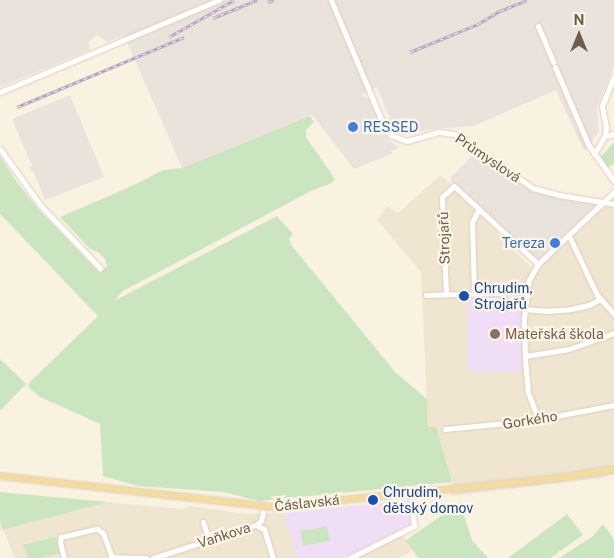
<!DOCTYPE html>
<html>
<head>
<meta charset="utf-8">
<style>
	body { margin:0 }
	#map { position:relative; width:614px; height:558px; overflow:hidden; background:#faf2e1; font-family:"Public Sans",sans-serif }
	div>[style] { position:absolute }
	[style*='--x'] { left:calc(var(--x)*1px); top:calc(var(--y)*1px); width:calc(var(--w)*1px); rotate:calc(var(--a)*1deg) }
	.residential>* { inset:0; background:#f0e5d0 }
	.industrial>* { inset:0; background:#e9e3dc }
	.education>* { inset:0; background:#efdef5; transform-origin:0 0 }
	.green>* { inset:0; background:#cce5c1; transform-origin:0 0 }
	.roads { filter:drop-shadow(0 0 1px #ddcfbe) drop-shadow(0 0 1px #ddcfbe) }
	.minor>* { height:5px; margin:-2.5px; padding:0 2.5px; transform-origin:2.5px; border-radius:2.5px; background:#fff }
	.major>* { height:6px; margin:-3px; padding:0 3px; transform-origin:3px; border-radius:3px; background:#f3dc9e }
	.rail>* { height:3px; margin-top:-1.5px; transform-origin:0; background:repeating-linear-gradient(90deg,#fdf6e6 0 4px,#b6a2c1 0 8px); box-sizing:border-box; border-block:1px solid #b6a2c1 }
	.dots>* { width:14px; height:14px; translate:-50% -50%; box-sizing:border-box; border:2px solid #fdf6e6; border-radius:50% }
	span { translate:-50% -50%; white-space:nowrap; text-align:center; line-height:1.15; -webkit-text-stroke:4.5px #fdf6e6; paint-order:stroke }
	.shop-label { font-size:14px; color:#366cbe }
	.left { translate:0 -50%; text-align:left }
	.right { translate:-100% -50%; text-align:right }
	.street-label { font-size:14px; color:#6e5b4a }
	.transit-label { font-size:14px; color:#164399 }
	.education-label { font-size:14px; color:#785e54 }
	.north { position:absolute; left:554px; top:10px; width:50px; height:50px; -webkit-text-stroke:4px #fdf6e6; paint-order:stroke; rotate:0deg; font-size:14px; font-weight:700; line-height:20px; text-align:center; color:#6e5b4a }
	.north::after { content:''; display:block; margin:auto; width:18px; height:22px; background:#6e5b4a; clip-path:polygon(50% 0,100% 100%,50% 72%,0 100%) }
</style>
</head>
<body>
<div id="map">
	<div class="residential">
		<div style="clip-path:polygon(441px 175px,500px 231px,497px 234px,531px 267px,563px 246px,610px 201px,614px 202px,614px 474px,602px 478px,451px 496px,452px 482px,436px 428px,428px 428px,421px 272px,377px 220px,387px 206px,398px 213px)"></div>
		<div style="clip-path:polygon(108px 502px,181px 509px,190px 506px,246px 514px,284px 513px,298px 558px,15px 558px,3px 530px,0 531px,0 520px,3px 530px)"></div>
		<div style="clip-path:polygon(403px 535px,413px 550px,399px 558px,356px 558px)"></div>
	</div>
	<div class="industrial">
		<div style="clip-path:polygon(0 0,614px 0,614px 67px,597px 107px,599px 132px,584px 151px,556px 90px,474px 126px,432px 129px,403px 135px,395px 132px,377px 87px,361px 95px,369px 99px,382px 130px,389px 140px,399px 148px,391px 151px,392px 154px,354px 169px,312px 115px,182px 168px,124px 35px,108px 42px,96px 35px,89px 42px,90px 50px,0 87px)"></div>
		<div style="clip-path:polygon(70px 95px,104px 177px,45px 200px,33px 171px,31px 171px,29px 168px,32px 166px,12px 119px)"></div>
		<div style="clip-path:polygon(474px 154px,529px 188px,548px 195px,593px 203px,594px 208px,538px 260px,451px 181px,451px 177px)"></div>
	</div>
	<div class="education">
		<div style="left:523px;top:295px;width:77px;height:55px;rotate:90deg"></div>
		<div style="clip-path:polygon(408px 500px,411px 524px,344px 558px,298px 558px,284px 513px)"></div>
	</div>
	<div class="green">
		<div style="clip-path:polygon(310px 116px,314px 122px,306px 130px,306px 137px,335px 179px,332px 183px,311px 191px,123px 291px,114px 301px,277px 216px,293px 234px,289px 239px,292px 246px,396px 373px,427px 399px,428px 427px,436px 427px,452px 482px,259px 501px,223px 492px,138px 486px,103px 476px,100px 424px,40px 397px,30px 389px,28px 384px,98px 316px,0 214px,0 156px,16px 181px,38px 209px,100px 273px,107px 266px,105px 259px,98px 252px,90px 249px,60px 217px,134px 185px,163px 170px,182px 168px)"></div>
		<div style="clip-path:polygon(614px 142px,614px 164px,606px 168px,600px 158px)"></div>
		<div style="clip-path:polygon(0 359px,26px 384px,0 411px)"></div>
		<div style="clip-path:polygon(0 492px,108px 502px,3px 530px,0 520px)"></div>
		<div style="clip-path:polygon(460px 503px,472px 540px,488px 558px,418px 558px,406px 540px)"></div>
		<div style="clip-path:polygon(567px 514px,583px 535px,550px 558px,508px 558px)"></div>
		<div style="clip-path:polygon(603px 524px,614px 539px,614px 558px,559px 558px,592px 537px)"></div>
		<div style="left:327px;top:526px;width:15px;height:27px;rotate:79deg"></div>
		<div style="clip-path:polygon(56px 537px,61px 553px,42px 558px,28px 558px,23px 545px)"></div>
	</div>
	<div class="roads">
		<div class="minor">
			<div style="--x:331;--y:0;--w:134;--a:67.2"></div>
			<div style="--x:383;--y:124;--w:14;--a:54"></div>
			<div style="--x:391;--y:135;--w:17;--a:21"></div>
			<div style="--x:407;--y:141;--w:33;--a:-16"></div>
			<div style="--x:439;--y:132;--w:15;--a:8"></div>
			<div style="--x:454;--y:134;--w:96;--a:34.4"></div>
			<div style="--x:533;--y:188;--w:27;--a:15"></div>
			<div style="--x:559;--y:195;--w:56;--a:9.3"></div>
			<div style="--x:538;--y:26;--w:39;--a:67"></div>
			<div style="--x:555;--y:67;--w:84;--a:66.8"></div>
			<div style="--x:588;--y:144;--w:45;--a:54.9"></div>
			<div style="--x:0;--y:92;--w:238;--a:-22.8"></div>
			<div style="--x:605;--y:136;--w:9;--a:-13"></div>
			<div style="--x:0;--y:149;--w:70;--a:54.3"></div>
			<div style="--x:41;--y:206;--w:86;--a:46.4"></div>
			<div style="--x:594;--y:154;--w:21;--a:-59"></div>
			<div style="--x:605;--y:136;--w:9;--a:-84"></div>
			<div style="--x:606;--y:127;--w:21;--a:-101"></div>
			<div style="--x:602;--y:106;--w:32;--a:-68"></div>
			<div style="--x:569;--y:236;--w:65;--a:64.6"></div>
			<div style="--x:597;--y:295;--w:25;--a:48"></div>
			<div style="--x:474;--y:293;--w:71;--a:-91.6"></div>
			<div style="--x:472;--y:222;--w:15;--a:-62"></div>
			<div style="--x:446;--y:294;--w:97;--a:-92.4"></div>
			<div style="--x:442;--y:197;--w:16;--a:-43"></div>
			<div style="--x:454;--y:186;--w:115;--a:42.9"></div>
			<div style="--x:426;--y:295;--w:100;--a:-1.7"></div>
			<div style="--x:524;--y:309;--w:21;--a:5"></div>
			<div style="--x:545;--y:311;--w:26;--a:-4"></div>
			<div style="--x:571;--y:309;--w:18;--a:-13"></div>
			<div style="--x:589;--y:305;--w:13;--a:-29"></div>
			<div style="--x:525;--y:356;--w:45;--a:-9"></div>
			<div style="--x:569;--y:349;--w:48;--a:-19.6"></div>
			<div style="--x:537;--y:416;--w:25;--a:-111"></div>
			<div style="--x:528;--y:393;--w:37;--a:-95"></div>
			<div style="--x:525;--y:356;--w:38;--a:-92"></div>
			<div style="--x:524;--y:318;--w:38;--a:-83"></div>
			<div style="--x:529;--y:280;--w:18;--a:-61"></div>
			<div style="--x:538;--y:264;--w:105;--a:-43.5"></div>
			<div style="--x:537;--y:416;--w:9;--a:13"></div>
			<div style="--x:546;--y:418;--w:69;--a:-10.8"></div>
			<div style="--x:445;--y:429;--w:82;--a:-5.6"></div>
			<div style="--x:527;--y:421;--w:11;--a:-27"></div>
			<div style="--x:203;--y:522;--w:20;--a:72"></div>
			<div style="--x:256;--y:525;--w:9;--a:27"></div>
			<div style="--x:264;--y:529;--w:30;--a:73"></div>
			<div style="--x:111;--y:557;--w:35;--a:2"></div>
			<div style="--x:64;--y:558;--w:16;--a:-104"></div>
			<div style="--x:60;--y:542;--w:5;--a:-79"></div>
			<div style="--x:61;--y:537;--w:37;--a:-13"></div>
			<div style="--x:97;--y:529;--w:7;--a:34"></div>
			<div style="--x:103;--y:533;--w:27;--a:70"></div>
			<div style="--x:153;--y:558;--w:108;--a:-17.8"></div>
			<div style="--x:256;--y:525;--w:6;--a:-39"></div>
			<div style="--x:261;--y:521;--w:9;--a:-77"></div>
			<div style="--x:350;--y:558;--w:72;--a:-26.6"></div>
			<div style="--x:414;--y:526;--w:33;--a:-95"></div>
		</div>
		<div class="major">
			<div style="--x:0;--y:476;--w:276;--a:6.5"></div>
			<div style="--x:274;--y:507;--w:286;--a:-5.8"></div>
			<div style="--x:559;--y:478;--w:56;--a:-9.3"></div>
		</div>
	</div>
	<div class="rail">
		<div style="--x:268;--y:2;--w:6;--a:-18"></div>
		<div style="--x:213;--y:18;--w:48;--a:-22.2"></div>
		<div style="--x:169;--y:37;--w:75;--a:-29.6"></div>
		<div style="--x:410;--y:52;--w:74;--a:-22.4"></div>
		<div style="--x:478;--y:24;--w:26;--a:-31"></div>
		<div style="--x:500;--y:11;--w:29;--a:-22"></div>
		<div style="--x:17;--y:107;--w:181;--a:-22.7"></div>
	</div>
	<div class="dots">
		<div style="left:353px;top:127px;background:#3f7fe0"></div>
		<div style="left:555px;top:243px;background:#3f7fe0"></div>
		<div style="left:464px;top:296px;background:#1a4fb4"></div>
		<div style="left:495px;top:334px;background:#8d6e63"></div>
		<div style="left:373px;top:500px;background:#1a4fb4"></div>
	</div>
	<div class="shop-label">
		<span class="left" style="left:363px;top:127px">RESSED</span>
		<span class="right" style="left:545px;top:243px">Tereza</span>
	</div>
	<div class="street-label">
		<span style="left:488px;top:158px;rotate:34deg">Průmyslová</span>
		<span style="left:444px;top:238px;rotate:-92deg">Strojařů</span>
		<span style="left:530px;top:420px;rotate:-9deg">Gorkého</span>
		<span style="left:307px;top:503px;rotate:-6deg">Čáslavská</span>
		<span style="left:224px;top:535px;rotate:-18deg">Vaňkova</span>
	</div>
	<div class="transit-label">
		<span class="left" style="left:474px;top:296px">Chrudim,<br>Strojařů</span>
		<span class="left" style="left:383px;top:500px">Chrudim,<br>dětský domov</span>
	</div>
	<div class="education-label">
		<span class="left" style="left:505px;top:334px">Mateřská škola</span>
	</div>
	<div class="north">N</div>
</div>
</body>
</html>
